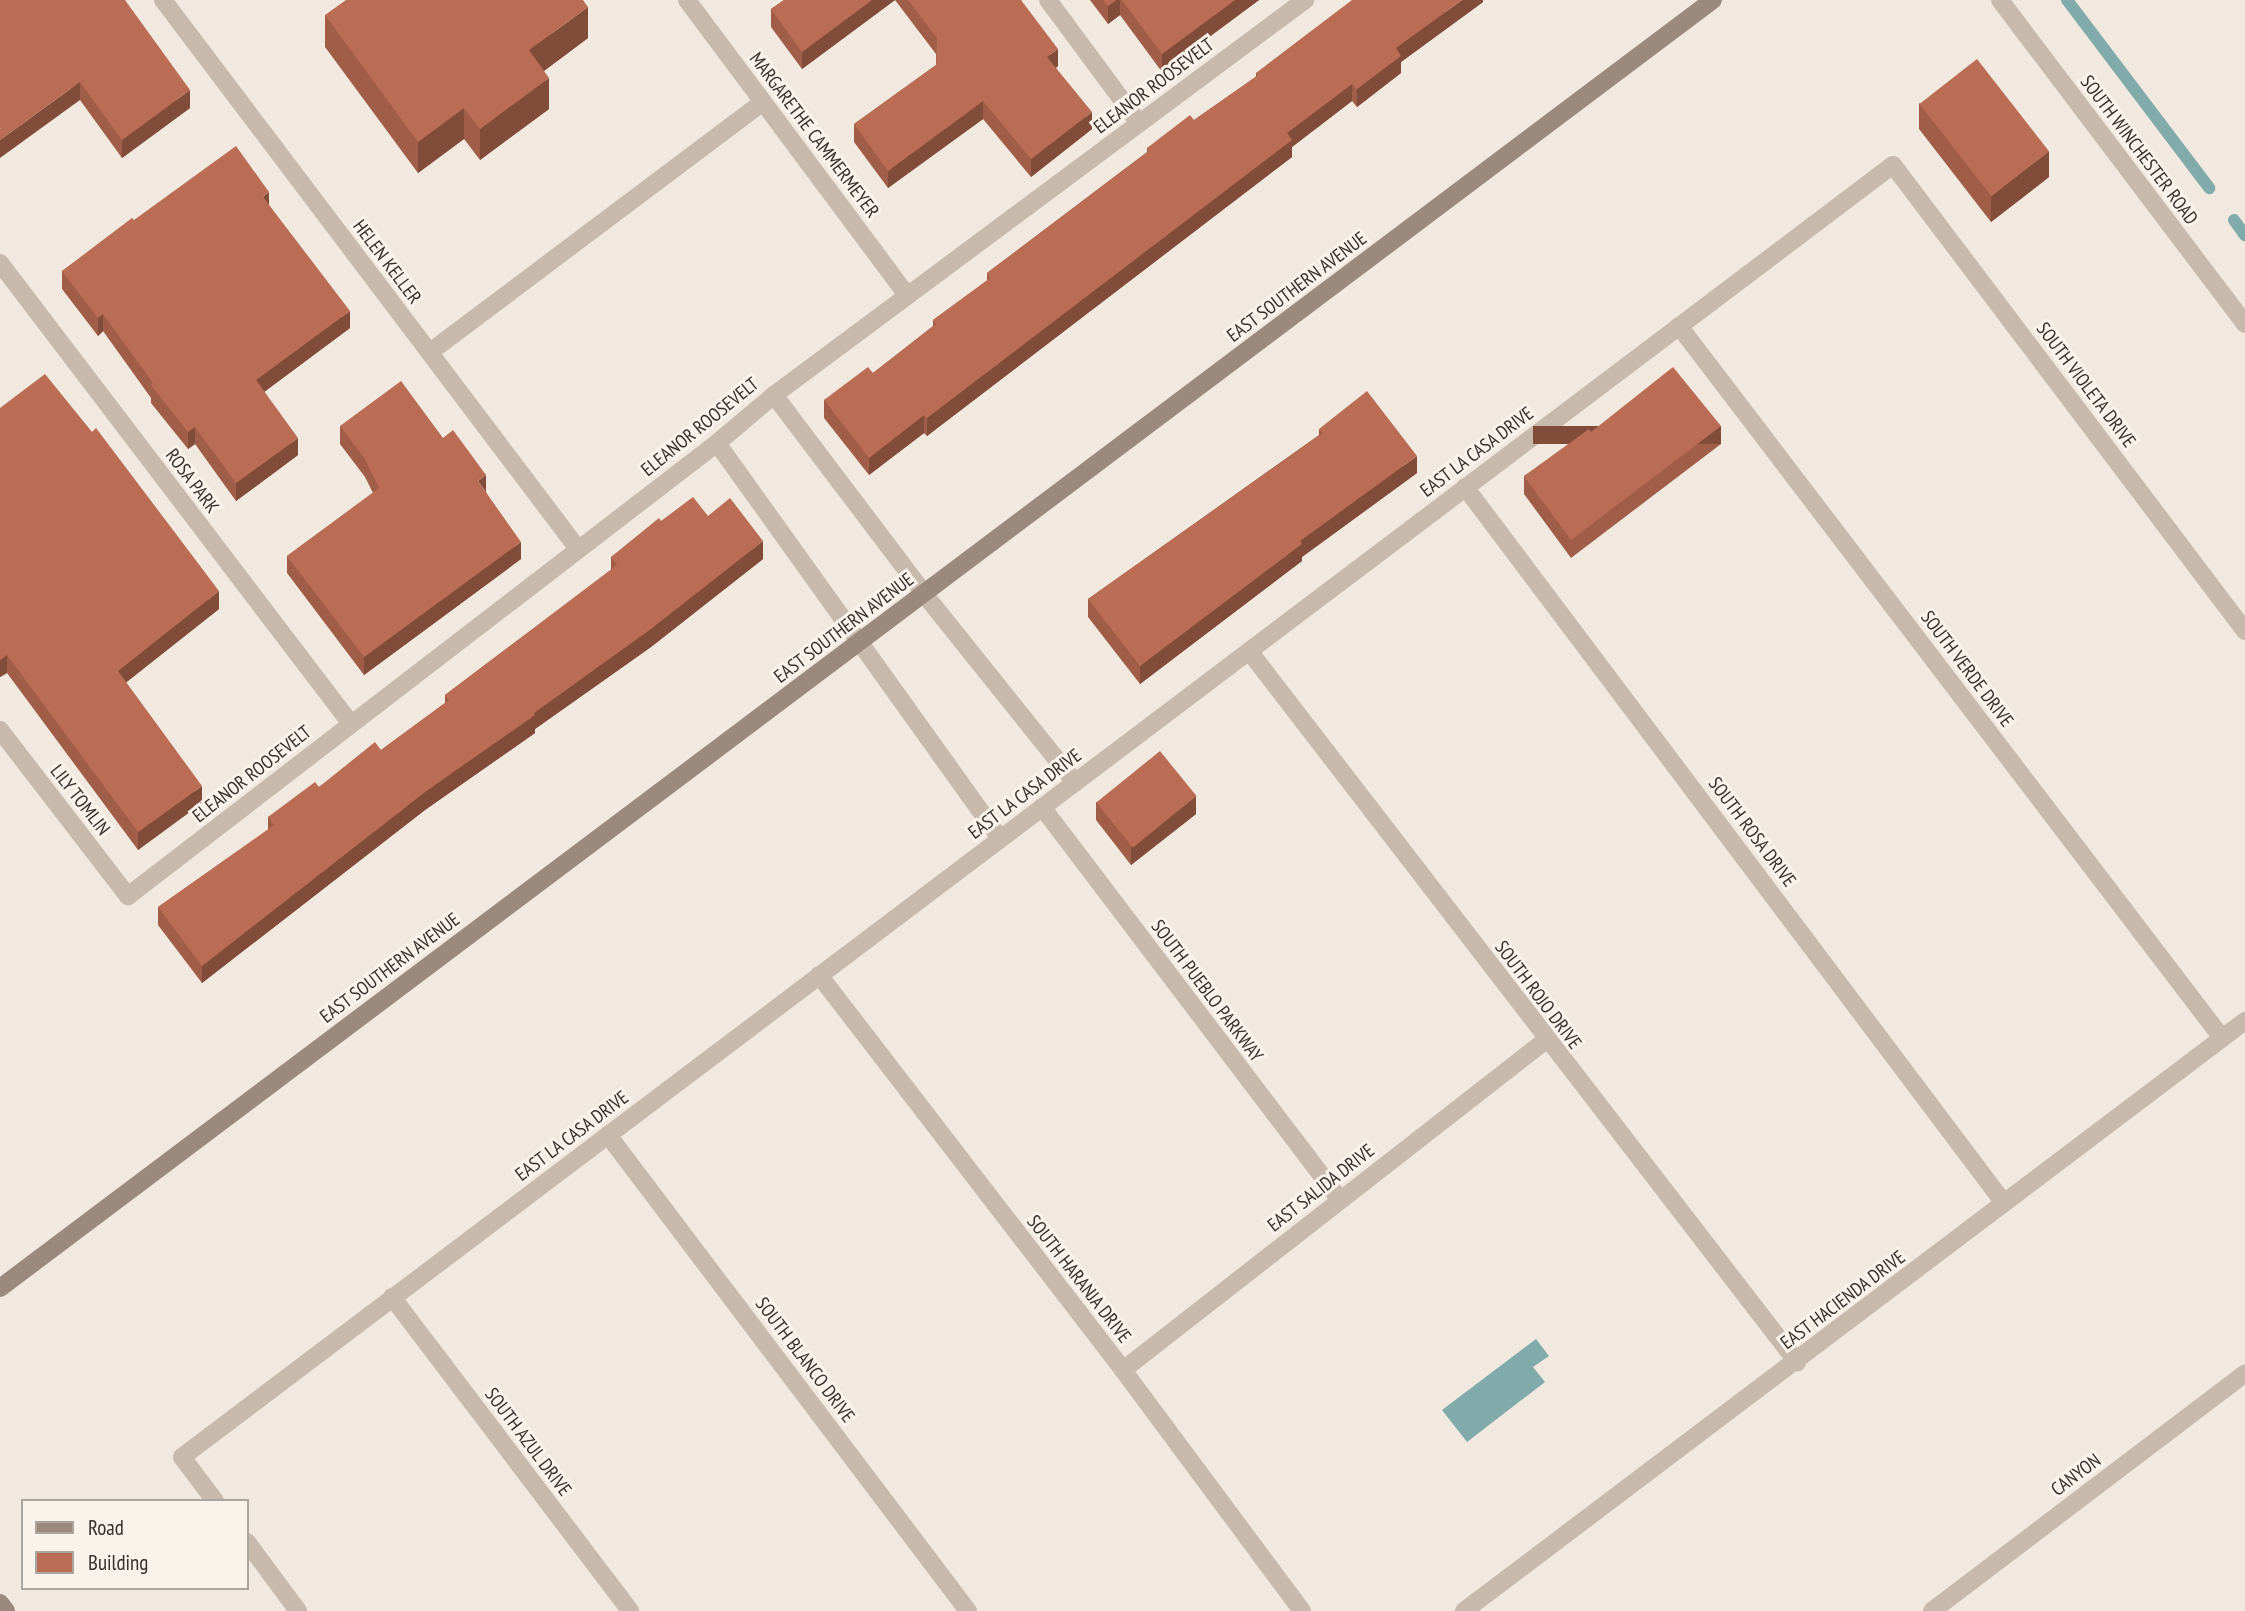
<!DOCTYPE html>
<html>
<head>
<meta charset="utf-8">
<style>
	body { margin:0 }
	#map { position:relative; width:2245px; height:1611px; overflow:hidden; background:#f1e9e0; font-family:"PT Sans Narrow",sans-serif }
	div>[style] { position:absolute }
	[style*='--x'] { left:calc(var(--x)*1px); top:calc(var(--y)*1px); width:calc(var(--w)*1px); rotate:calc(var(--a)*1deg) }
	.water>* { inset:0; background:#81aaab }
	.stream>* { height:12px; margin:-6px; padding:0 6px; transform-origin:6px; border-radius:6px; background:#81aaab }
	.lane>* { height:18px; margin:-9px; padding:0 9px; transform-origin:9px; border-radius:9px; background:#c8b9ad }
	.street>* { height:18px; margin:-9px; padding:0 9px; transform-origin:9px; border-radius:9px; background:#c8b9ad }
	.secondary>* { height:18px; margin:-9px; padding:0 9px; transform-origin:9px; border-radius:9px; background:#9c897e }
	.wall>* { inset:0; background:#a05e48 }
	.shaded-wall>* { inset:0; background:#824c3b; transform-origin:0 0 }
	.building>* { inset:0; background:#ba6d54; transform-origin:0 0 }
	span { translate:-50% -50%; white-space:nowrap; text-align:center; line-height:1.15; -webkit-text-stroke:6px #f9f3ec; paint-order:stroke }
	.street-label { font-size:19px; color:#372f2b }
	.legend { position:absolute; left:21px; top:1499px; width:228px; height:91px; box-sizing:border-box; background:#f9f3ec; border:2px solid #aba59f; margin:0; padding:9px 12px; list-style:none; font-size:21px; color:#372f2b }
	.legend li { display:flex; align-items:center; gap:14px; height:35px }
	.legend b { width:35px; border:2px solid #aba59f }
</style>
</head>
<body>
<div id="map">
	<div class="water">
		<div style="clip-path:polygon(1536px 1339px,1549px 1356px,1533px 1367px,1545px 1382px,1467px 1442px,1442px 1410px)"></div>
	</div>
	<div class="stream">
		<div style="--x:2067;--y:0;--w:236;--a:52.9"></div>
		<div style="--x:2234;--y:220;--w:19;--a:54"></div>
	</div>
	<div class="lane">
		<div style="--x:163;--y:0;--w:688;--a:52.91"></div>
		<div style="--x:687;--y:0;--w:368;--a:53.3"></div>
		<div style="--x:1048;--y:0;--w:153;--a:53.5"></div>
		<div style="--x:0;--y:263;--w:579;--a:52.71"></div>
		<div style="--x:1679;--y:326;--w:895;--a:52.67"></div>
		<div style="--x:430;--y:352;--w:416;--a:-36.9"></div>
		<div style="--x:774;--y:395;--w:251;--a:52.9"></div>
		<div style="--x:925;--y:595;--w:240;--a:51.3"></div>
		<div style="--x:717;--y:443;--w:486;--a:54.4"></div>
		<div style="--x:1465;--y:487;--w:896;--a:53.03"></div>
		<div style="--x:1249;--y:651;--w:898;--a:52.38"></div>
		<div style="--x:0;--y:730;--w:210;--a:52.4"></div>
		<div style="--x:128;--y:896;--w:743;--a:-37.56"></div>
		<div style="--x:717;--y:443;--w:75;--a:-40.1"></div>
		<div style="--x:774;--y:395;--w:662;--a:-36.64"></div>
		<div style="--x:1042;--y:807;--w:493;--a:52.8"></div>
		<div style="--x:819;--y:975;--w:498;--a:52.4"></div>
		<div style="--x:1123;--y:1370;--w:300;--a:53.4"></div>
		<div style="--x:608;--y:1135;--w:597;--a:52.9"></div>
		<div style="--x:392;--y:1297;--w:394;--a:52.8"></div>
		<div style="--x:1123;--y:1370;--w:536;--a:-37.96"></div>
		<div style="--x:215;--y:1501;--w:55;--a:-126.9"></div>
		<div style="--x:182;--y:1457;--w:2144;--a:-37.06"></div>
		<div style="--x:1893;--y:165;--w:584;--a:52.93"></div>
		<div style="--x:247;--y:1542;--w:86;--a:53.5"></div>
		<div style="--x:1464;--y:1611;--w:979;--a:-37.07"></div>
		<div style="--x:1932;--y:1611;--w:393;--a:-37.2"></div>
	</div>
	<div class="street">
		<div style="--x:2000;--y:0;--w:406;--a:52.9"></div>
	</div>
	<div class="secondary">
		<div style="--x:0;--y:1288;--w:2143;--a:-36.94"></div>
		<div style="--x:0;--y:1603;--w:10;--a:53"></div>
	</div>
	<div class="wall">
		<div style="clip-path:polygon(0 0,190px 108px,122px 158px,80px 100px)"></div>
		<div style="clip-path:polygon(784px 0,1021px 0,1058px 66px,1056px 68px,1092px 129px,1031px 177px,983px 119px,888px 188px,854px 142px,854px 124px,936px 65px,936px 54px,895px 0,802px 69px,771px 27px,771px 9px)"></div>
		<div style="clip-path:polygon(1090px 0,1259px 0,1162px 72px,1120px 15px,1108px 24px)"></div>
		<div style="clip-path:polygon(1483px 0,1483px 2px,1401px 62px,1401px 73px,1357px 107px,1352px 101px,1292px 147px,1292px 157px,927px 436px,924px 433px,869px 475px,824px 418px,824px 400px,873px 373px,933px 326px,933px 320px,987px 281px,987px 273px,1147px 152px,1147px 148px,1194px 120px,1256px 77px,1256px 73px)"></div>
		<div style="clip-path:polygon(325px 15px,588px 38px,544px 71px,549px 109px,480px 160px,464px 139px,418px 173px,325px 47px)"></div>
		<div style="clip-path:polygon(1919px 103px,2049px 177px,1991px 222px,1919px 129px)"></div>
		<div style="clip-path:polygon(269px 205px,350px 328px,264px 392px,298px 455px,236px 501px,195px 444px,188px 449px,151px 403px,151px 398px,103px 331px,98px 336px,62px 289px,62px 271px,134px 220px)"></div>
		<div style="clip-path:polygon(0 408px,219px 609px,126px 682px,202px 803px,138px 850px,7px 673px,0 677px)"></div>
		<div style="clip-path:polygon(340px 426px,443px 438px,486px 492px,521px 559px,364px 675px,287px 573px,287px 556px,373px 493px,365px 477px,340px 444px)"></div>
		<div style="clip-path:polygon(1319px 429px,1417px 473px,1302px 557px,1302px 561px,1140px 684px,1088px 617px,1088px 599px,1319px 435px)"></div>
		<div style="clip-path:polygon(1591px 432px,1721px 444px,1571px 558px,1524px 494px,1524px 476px)"></div>
		<div style="clip-path:polygon(708px 516px,763px 559px,651px 647px,535px 729px,535px 733px,425px 810px,202px 983px,158px 925px,158px 907px,268px 830px,268px 817px,381px 750px,445px 703px,445px 695px,611px 570px,611px 557px,661px 521px)"></div>
		<div style="clip-path:polygon(1096px 802px,1196px 814px,1131px 865px,1096px 820px)"></div>
	</div>
	<div class="shaded-wall">
		<div style="clip-path:polygon(872px 0,895px 0,802px 69px,802px 52px)"></div>
		<div style="clip-path:polygon(1116px 0,1120px 0,1120px 15px,1108px 24px,1108px 6px)"></div>
		<div style="clip-path:polygon(1235px 0,1259px 0,1162px 72px,1162px 54px)"></div>
		<div style="clip-path:polygon(1462px 0,1483px 0,1483px 2px,1401px 62px,1401px 73px,1357px 107px,1357px 89px,1396px 48px)"></div>
		<div style="clip-path:polygon(588px 7px,588px 38px,529px 82px,529px 50px)"></div>
		<div style="clip-path:polygon(1058px 49px,1058px 66px,1047px 74px,1047px 57px)"></div>
		<div style="clip-path:polygon(549px 78px,549px 109px,480px 160px,480px 129px)"></div>
		<div style="clip-path:polygon(80px 82px,80px 100px,0 158px,0 140px)"></div>
		<div style="clip-path:polygon(1352px 84px,1352px 101px,1292px 147px,1292px 157px,927px 436px,927px 418px,1287px 133px)"></div>
		<div style="clip-path:polygon(190px 90px,190px 108px,122px 158px,122px 140px)"></div>
		<div style="clip-path:polygon(983px 101px,983px 119px,888px 188px,888px 171px)"></div>
		<div style="clip-path:polygon(464px 108px,464px 139px,418px 173px,418px 142px)"></div>
		<div style="clip-path:polygon(1092px 112px,1092px 129px,1031px 177px,1031px 159px)"></div>
		<div style="clip-path:polygon(2049px 151px,2049px 177px,1991px 222px,1991px 196px)"></div>
		<div style="clip-path:polygon(269px 192px,269px 210px,263px 197px)"></div>
		<div style="clip-path:polygon(350px 311px,350px 328px,256px 398px,256px 380px)"></div>
		<div style="clip-path:polygon(103px 314px,103px 331px,98px 336px,98px 318px)"></div>
		<div style="clip-path:polygon(924px 415px,924px 433px,869px 475px,869px 458px)"></div>
		<div style="left:1721px;top:426px;width:18px;height:188px;rotate:90deg"></div>
		<div style="clip-path:polygon(195px 427px,195px 444px,188px 449px,188px 432px)"></div>
		<div style="clip-path:polygon(298px 438px,298px 455px,236px 501px,236px 483px)"></div>
		<div style="clip-path:polygon(1417px 456px,1417px 473px,1302px 557px,1302px 561px,1140px 684px,1140px 666px,1300px 541px)"></div>
		<div style="clip-path:polygon(486px 475px,486px 492px,478px 481px)"></div>
		<div style="clip-path:polygon(763px 541px,763px 559px,651px 647px,535px 729px,535px 733px,425px 810px,202px 983px,202px 966px,425px 792px,534px 713px)"></div>
		<div style="clip-path:polygon(521px 542px,521px 559px,364px 675px,364px 657px)"></div>
		<div style="clip-path:polygon(219px 591px,219px 609px,118px 689px,118px 671px)"></div>
		<div style="clip-path:polygon(7px 655px,7px 673px,0 677px,0 660px)"></div>
		<div style="clip-path:polygon(202px 786px,202px 803px,138px 850px,138px 832px)"></div>
		<div style="clip-path:polygon(1196px 796px,1196px 814px,1131px 865px,1131px 847px)"></div>
	</div>
	<div class="building">
		<div style="clip-path:polygon(0 0,125px 0,190px 90px,122px 140px,80px 82px,0 140px)"></div>
		<div style="clip-path:polygon(346px 0,583px 0,588px 7px,529px 50px,549px 78px,480px 129px,464px 108px,418px 142px,325px 15px)"></div>
		<div style="clip-path:polygon(784px 0,872px 0,802px 52px,771px 9px)"></div>
		<div style="clip-path:polygon(908px 0,1021px 0,1058px 49px,1047px 57px,1092px 112px,1031px 159px,983px 101px,888px 171px,854px 124px,936px 65px,937px 38px)"></div>
		<div style="clip-path:polygon(1103px 0,1116px 0,1108px 6px)"></div>
		<div style="clip-path:polygon(1122px 0,1235px 0,1162px 54px)"></div>
		<div style="clip-path:polygon(1352px 0,1462px 0,1396px 48px,1401px 56px,1357px 89px,1352px 84px,1287px 133px,1292px 140px,927px 418px,924px 415px,869px 458px,824px 400px,868px 367px,873px 373px,936px 324px,933px 320px,990px 278px,987px 273px,1149px 151px,1147px 148px,1190px 115px,1194px 120px,1258px 75px,1256px 73px)"></div>
		<div style="left:1977px;top:59px;width:117px;height:73px;rotate:52deg"></div>
		<div style="clip-path:polygon(236px 146px,269px 192px,263px 197px,350px 311px,256px 380px,298px 438px,236px 483px,195px 427px,188px 432px,151px 385px,153px 383px,103px 314px,98px 318px,62px 271px,132px 218px,134px 220px)"></div>
		<div style="clip-path:polygon(1673px 367px,1721px 426px,1571px 540px,1524px 476px,1589px 429px,1591px 432px)"></div>
		<div style="clip-path:polygon(45px 374px,92px 432px,96px 428px,219px 591px,118px 671px,202px 786px,138px 832px,7px 655px,0 660px,0 408px)"></div>
		<div style="clip-path:polygon(401px 381px,443px 438px,453px 430px,486px 475px,478px 481px,521px 542px,364px 657px,287px 556px,379px 488px,365px 459px,340px 426px)"></div>
		<div style="clip-path:polygon(1367px 391px,1417px 456px,1300px 541px,1302px 544px,1140px 666px,1088px 599px,1323px 433px,1319px 429px)"></div>
		<div style="clip-path:polygon(693px 497px,708px 516px,730px 498px,763px 541px,651px 629px,534px 713px,535px 715px,425px 792px,202px 966px,158px 907px,274px 825px,268px 817px,315px 782px,319px 787px,375px 742px,381px 750px,449px 700px,445px 695px,617px 565px,611px 557px,659px 518px,661px 521px)"></div>
		<div style="left:1160px;top:751px;width:58px;height:82px;rotate:51deg"></div>
	</div>
	<div class="street-label">
		<span style="left:1154px;top:86px;rotate:-37deg">ELEANOR ROOSEVELT</span>
		<span style="left:814px;top:135px;rotate:53deg">MARGARETHE CAMMERMEYER</span>
		<span style="left:2139px;top:150px;rotate:53deg">SOUTH WINCHESTER ROAD</span>
		<span style="left:387px;top:262px;rotate:53deg">HELEN KELLER</span>
		<span style="left:1297px;top:287px;rotate:-37deg">EAST SOUTHERN AVENUE</span>
		<span style="left:2086px;top:385px;rotate:53deg">SOUTH VIOLETA DRIVE</span>
		<span style="left:700px;top:427px;rotate:-39deg">ELEANOR ROOSEVELT</span>
		<span style="left:1477px;top:452px;rotate:-37deg">EAST LA CASA DRIVE</span>
		<span style="left:192px;top:481px;rotate:53deg">ROSA PARK</span>
		<span style="left:844px;top:628px;rotate:-37deg">EAST SOUTHERN AVENUE</span>
		<span style="left:1967px;top:669px;rotate:53deg">SOUTH VERDE DRIVE</span>
		<span style="left:252px;top:774px;rotate:-38deg">ELEANOR ROOSEVELT</span>
		<span style="left:1025px;top:794px;rotate:-37deg">EAST LA CASA DRIVE</span>
		<span style="left:80px;top:800px;rotate:52deg">LILY TOMLIN</span>
		<span style="left:1752px;top:832px;rotate:53deg">SOUTH ROSA DRIVE</span>
		<span style="left:390px;top:968px;rotate:-37deg">EAST SOUTHERN AVENUE</span>
		<span style="left:1207px;top:991px;rotate:53deg">SOUTH PUEBLO PARKWAY</span>
		<span style="left:1538px;top:995px;rotate:53deg">SOUTH ROJO DRIVE</span>
		<span style="left:572px;top:1136px;rotate:-37deg">EAST LA CASA DRIVE</span>
		<span style="left:1321px;top:1188px;rotate:-38deg">EAST SALIDA DRIVE</span>
		<span style="left:1079px;top:1279px;rotate:52deg">SOUTH HARANJA DRIVE</span>
		<span style="left:1843px;top:1300px;rotate:-37deg">EAST HACIENDA DRIVE</span>
		<span style="left:805px;top:1360px;rotate:53deg">SOUTH BLANCO DRIVE</span>
		<span style="left:528px;top:1442px;rotate:53deg">SOUTH AZUL DRIVE</span>
		<span style="left:2076px;top:1475px;rotate:-37deg">CANYON</span>
	</div>
	<ul class="legend">
	<li><b style="height:9px;background:#9c897e"></b>Road</li>
	<li><b style="height:19px;background:#ba6d54"></b>Building</li>
	</ul>
</div>
</body>
</html>
